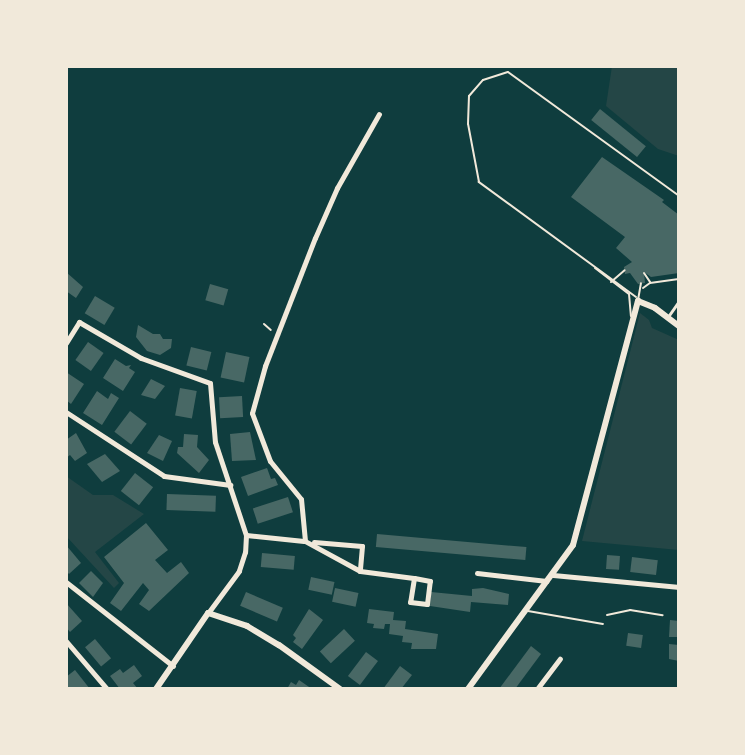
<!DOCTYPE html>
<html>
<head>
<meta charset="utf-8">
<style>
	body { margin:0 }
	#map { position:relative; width:745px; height:755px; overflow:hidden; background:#0f3d3e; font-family:"Titillium Web",sans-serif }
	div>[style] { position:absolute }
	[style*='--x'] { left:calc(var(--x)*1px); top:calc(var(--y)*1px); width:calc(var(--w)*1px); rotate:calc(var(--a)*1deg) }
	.green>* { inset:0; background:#244646 }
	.building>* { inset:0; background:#486865; transform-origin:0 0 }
	.path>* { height:2px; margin:-1px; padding:0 1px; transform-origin:1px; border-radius:1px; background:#f1e9da }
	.service>* { height:2px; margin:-1px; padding:0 1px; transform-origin:1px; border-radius:1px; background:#f1e9da }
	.pedestrian>* { height:3px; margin:-1.5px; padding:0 1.5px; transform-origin:1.5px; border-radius:1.5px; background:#f1e9da }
	.minor>* { height:5px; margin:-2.5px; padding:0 2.5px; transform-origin:2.5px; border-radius:2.5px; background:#f1e9da }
	.tertiary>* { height:6px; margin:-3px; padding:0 3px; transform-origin:3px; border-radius:3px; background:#f1e9da }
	span { translate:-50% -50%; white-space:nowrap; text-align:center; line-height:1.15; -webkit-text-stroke:6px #f1e9da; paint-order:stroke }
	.frame { position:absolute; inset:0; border:68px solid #f1e9da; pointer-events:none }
</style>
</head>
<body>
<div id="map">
	<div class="green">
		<div style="clip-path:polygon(612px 66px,679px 66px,679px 156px,658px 149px,606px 106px)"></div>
		<div style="clip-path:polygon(640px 313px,649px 320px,652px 328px,679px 340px,679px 550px,582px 541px)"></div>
		<div style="clip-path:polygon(66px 476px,93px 495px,113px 495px,144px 514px,95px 552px,119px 583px,114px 588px,66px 536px)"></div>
	</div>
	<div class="building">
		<div style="left:600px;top:109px;width:59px;height:14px;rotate:39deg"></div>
		<div style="clip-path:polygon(602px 157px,664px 200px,662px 202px,679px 215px,679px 273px,651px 277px,644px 272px,645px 283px,638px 284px,630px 273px,625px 274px,624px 267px,632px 262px,616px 248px,625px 237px,571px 197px)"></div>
		<div style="clip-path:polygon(66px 272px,83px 287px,76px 298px,66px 291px)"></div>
		<div style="left:210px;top:284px;width:19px;height:17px;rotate:16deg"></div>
		<div style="left:95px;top:296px;width:23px;height:20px;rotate:31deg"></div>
		<div style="clip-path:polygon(138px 325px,153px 334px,160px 334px,163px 339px,172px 339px,171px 348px,160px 355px,147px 351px,136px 337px)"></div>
		<div style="left:88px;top:342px;width:19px;height:22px;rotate:35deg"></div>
		<div style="left:191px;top:347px;width:21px;height:19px;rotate:14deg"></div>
		<div style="left:226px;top:352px;width:24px;height:26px;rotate:12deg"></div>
		<div style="clip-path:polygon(115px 359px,126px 366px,131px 365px,129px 368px,135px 372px,123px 391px,103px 378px)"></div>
		<div style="clip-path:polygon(66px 372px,84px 384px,71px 404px,66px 400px)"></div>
		<div style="clip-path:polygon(151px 379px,165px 386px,155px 399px,141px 395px)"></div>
		<div style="left:180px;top:388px;width:17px;height:28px;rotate:10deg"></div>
		<div style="clip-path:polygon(97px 391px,108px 399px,111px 393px,119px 398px,102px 425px,83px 413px)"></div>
		<div style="left:242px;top:396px;width:21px;height:23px;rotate:87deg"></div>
		<div style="left:130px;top:411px;width:21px;height:26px;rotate:37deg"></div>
		<div style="clip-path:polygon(250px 432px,256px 460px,232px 461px,230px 434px)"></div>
		<div style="clip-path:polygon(76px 433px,87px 453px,75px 461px,70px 455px,66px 458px,66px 440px)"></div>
		<div style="clip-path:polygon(184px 434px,198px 435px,197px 447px,209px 460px,199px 473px,177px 453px,178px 447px,183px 447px)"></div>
		<div style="clip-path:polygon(159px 435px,172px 441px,163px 461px,147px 453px)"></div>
		<div style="clip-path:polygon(105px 454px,120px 471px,102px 482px,87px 464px)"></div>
		<div style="clip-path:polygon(267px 468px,271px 479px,275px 478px,278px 485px,248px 496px,241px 477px)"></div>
		<div style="left:135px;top:473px;width:23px;height:23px;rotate:38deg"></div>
		<div style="left:167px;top:494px;width:49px;height:16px;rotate:2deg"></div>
		<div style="left:288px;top:497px;width:16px;height:37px;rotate:72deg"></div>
		<div style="clip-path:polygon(146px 523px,168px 550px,155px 560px,167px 573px,181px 562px,189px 573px,149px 611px,139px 604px,149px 590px,143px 583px,121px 611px,110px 603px,124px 583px,104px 557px)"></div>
		<div style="left:377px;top:534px;width:150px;height:13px;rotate:5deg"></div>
		<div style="clip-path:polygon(66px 545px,81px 563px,69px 574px,66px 571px)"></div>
		<div style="left:262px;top:553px;width:33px;height:14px;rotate:5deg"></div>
		<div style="left:607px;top:555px;width:13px;height:14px;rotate:4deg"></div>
		<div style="left:632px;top:557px;width:26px;height:15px;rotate:7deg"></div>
		<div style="clip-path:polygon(91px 571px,103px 583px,93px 597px,79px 583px)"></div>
		<div style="left:311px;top:577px;width:24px;height:13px;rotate:12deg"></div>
		<div style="left:335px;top:588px;width:24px;height:14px;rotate:12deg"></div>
		<div style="clip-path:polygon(483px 588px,509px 594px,508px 605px,471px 602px,470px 612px,430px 606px,431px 592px,472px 596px,472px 589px)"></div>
		<div style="left:246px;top:592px;width:40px;height:15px;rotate:23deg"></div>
		<div style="clip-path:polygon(66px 603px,82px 621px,70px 632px,66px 627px)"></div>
		<div style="clip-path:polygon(309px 609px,323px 620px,302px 649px,293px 642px,296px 638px,293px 635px)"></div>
		<div style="clip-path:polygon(369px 609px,394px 612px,393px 620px,406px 621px,405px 629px,438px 634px,436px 649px,411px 649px,412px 643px,402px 642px,403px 636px,389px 634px,390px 624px,385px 624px,384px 629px,373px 628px,374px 624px,367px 623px)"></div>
		<div style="clip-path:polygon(670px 620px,679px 621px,679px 637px,669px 637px)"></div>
		<div style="left:344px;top:629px;width:16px;height:33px;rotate:47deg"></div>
		<div style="left:628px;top:633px;width:15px;height:13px;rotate:8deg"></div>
		<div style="left:95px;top:639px;width:25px;height:13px;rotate:50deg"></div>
		<div style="clip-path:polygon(669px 644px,679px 645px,679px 661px,669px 659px)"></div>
		<div style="clip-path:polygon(531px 646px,541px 654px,515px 689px,499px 689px)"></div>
		<div style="left:366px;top:652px;width:15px;height:30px;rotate:37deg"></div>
		<div style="clip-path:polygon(134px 665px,142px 676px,133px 683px,138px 689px,120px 689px,110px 676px,120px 669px,123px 673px)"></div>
		<div style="clip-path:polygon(400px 666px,412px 675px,401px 689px,383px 689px)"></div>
		<div style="clip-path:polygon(75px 670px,90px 689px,66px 689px,66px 677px)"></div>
		<div style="clip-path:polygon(299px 680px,312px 689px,287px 689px,291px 682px,296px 685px)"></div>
	</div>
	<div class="path">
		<div style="--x:644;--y:273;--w:11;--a:56"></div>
		<div style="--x:643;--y:288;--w:9;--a:-36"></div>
		<div style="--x:650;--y:283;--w:29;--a:-8"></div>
		<div style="--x:264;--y:324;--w:9;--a:41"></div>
		<div style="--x:607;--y:615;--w:24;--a:-12"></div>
		<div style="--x:630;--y:610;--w:33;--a:9"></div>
	</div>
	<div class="service">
		<div style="--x:595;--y:268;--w:43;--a:37.4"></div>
		<div style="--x:629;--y:294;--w:22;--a:85"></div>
		<div style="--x:611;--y:282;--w:18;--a:-41"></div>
		<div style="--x:636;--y:297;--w:195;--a:-143.8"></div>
		<div style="--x:479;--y:182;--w:59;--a:-100.7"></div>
		<div style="--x:468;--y:124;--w:28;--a:-88"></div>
		<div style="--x:469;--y:96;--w:21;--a:-49"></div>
		<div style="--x:483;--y:80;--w:26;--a:-18"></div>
		<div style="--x:508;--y:72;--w:211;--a:35.9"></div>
		<div style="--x:638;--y:300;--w:17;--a:-80"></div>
		<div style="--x:528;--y:611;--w:76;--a:9.8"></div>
	</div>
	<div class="pedestrian">
		<div style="--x:667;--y:318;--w:21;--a:-55"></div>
	</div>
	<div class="minor">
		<div style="--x:66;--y:343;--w:25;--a:-58"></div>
		<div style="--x:79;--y:322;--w:72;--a:30.1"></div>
		<div style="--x:141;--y:358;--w:73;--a:19.9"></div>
		<div style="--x:210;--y:383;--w:59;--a:85.2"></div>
		<div style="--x:215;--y:442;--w:98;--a:71.6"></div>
		<div style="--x:246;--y:535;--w:17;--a:93"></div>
		<div style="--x:245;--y:552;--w:20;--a:108"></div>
		<div style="--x:239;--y:571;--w:52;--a:126.4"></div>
		<div style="--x:66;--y:412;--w:117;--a:33.1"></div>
		<div style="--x:164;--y:476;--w:67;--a:7.8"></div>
		<div style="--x:246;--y:535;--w:58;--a:5.9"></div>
		<div style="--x:314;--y:542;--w:48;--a:4.8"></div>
		<div style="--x:362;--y:546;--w:25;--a:95"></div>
		<div style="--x:360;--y:571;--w:54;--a:7.4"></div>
		<div style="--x:414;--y:578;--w:24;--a:99"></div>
		<div style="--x:410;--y:602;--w:17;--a:7"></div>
		<div style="--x:427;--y:604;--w:23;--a:-83"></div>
		<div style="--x:430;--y:581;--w:16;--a:-169"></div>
		<div style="--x:360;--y:571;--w:63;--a:-151.4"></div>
		<div style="--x:305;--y:541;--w:42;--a:-95.4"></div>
		<div style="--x:301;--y:499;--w:49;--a:-129.2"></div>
		<div style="--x:270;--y:461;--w:51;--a:-110.6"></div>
		<div style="--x:252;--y:413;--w:49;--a:-74.5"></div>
		<div style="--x:265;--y:366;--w:137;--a:-68.7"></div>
		<div style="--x:315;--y:238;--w:55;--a:-66.3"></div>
		<div style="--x:337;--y:188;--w:85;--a:-60.4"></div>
		<div style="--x:477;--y:573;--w:70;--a:6.5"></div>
		<div style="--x:553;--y:575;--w:127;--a:5.4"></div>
		<div style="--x:66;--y:582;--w:136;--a:38.1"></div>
		<div style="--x:66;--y:641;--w:63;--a:49.5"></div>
		<div style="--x:537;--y:689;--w:38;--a:-53"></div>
	</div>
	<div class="tertiary">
		<div style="--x:156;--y:689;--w:92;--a:-55.6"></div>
		<div style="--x:208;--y:613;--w:41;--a:18.4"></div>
		<div style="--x:247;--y:626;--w:37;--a:31"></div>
		<div style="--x:279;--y:645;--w:75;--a:35.8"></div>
		<div style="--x:468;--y:689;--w:178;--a:-53.9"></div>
		<div style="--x:573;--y:545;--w:253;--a:-75.1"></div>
		<div style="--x:638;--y:301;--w:18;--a:22"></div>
		<div style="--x:655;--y:308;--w:30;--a:37"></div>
	</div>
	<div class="frame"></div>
</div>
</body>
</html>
